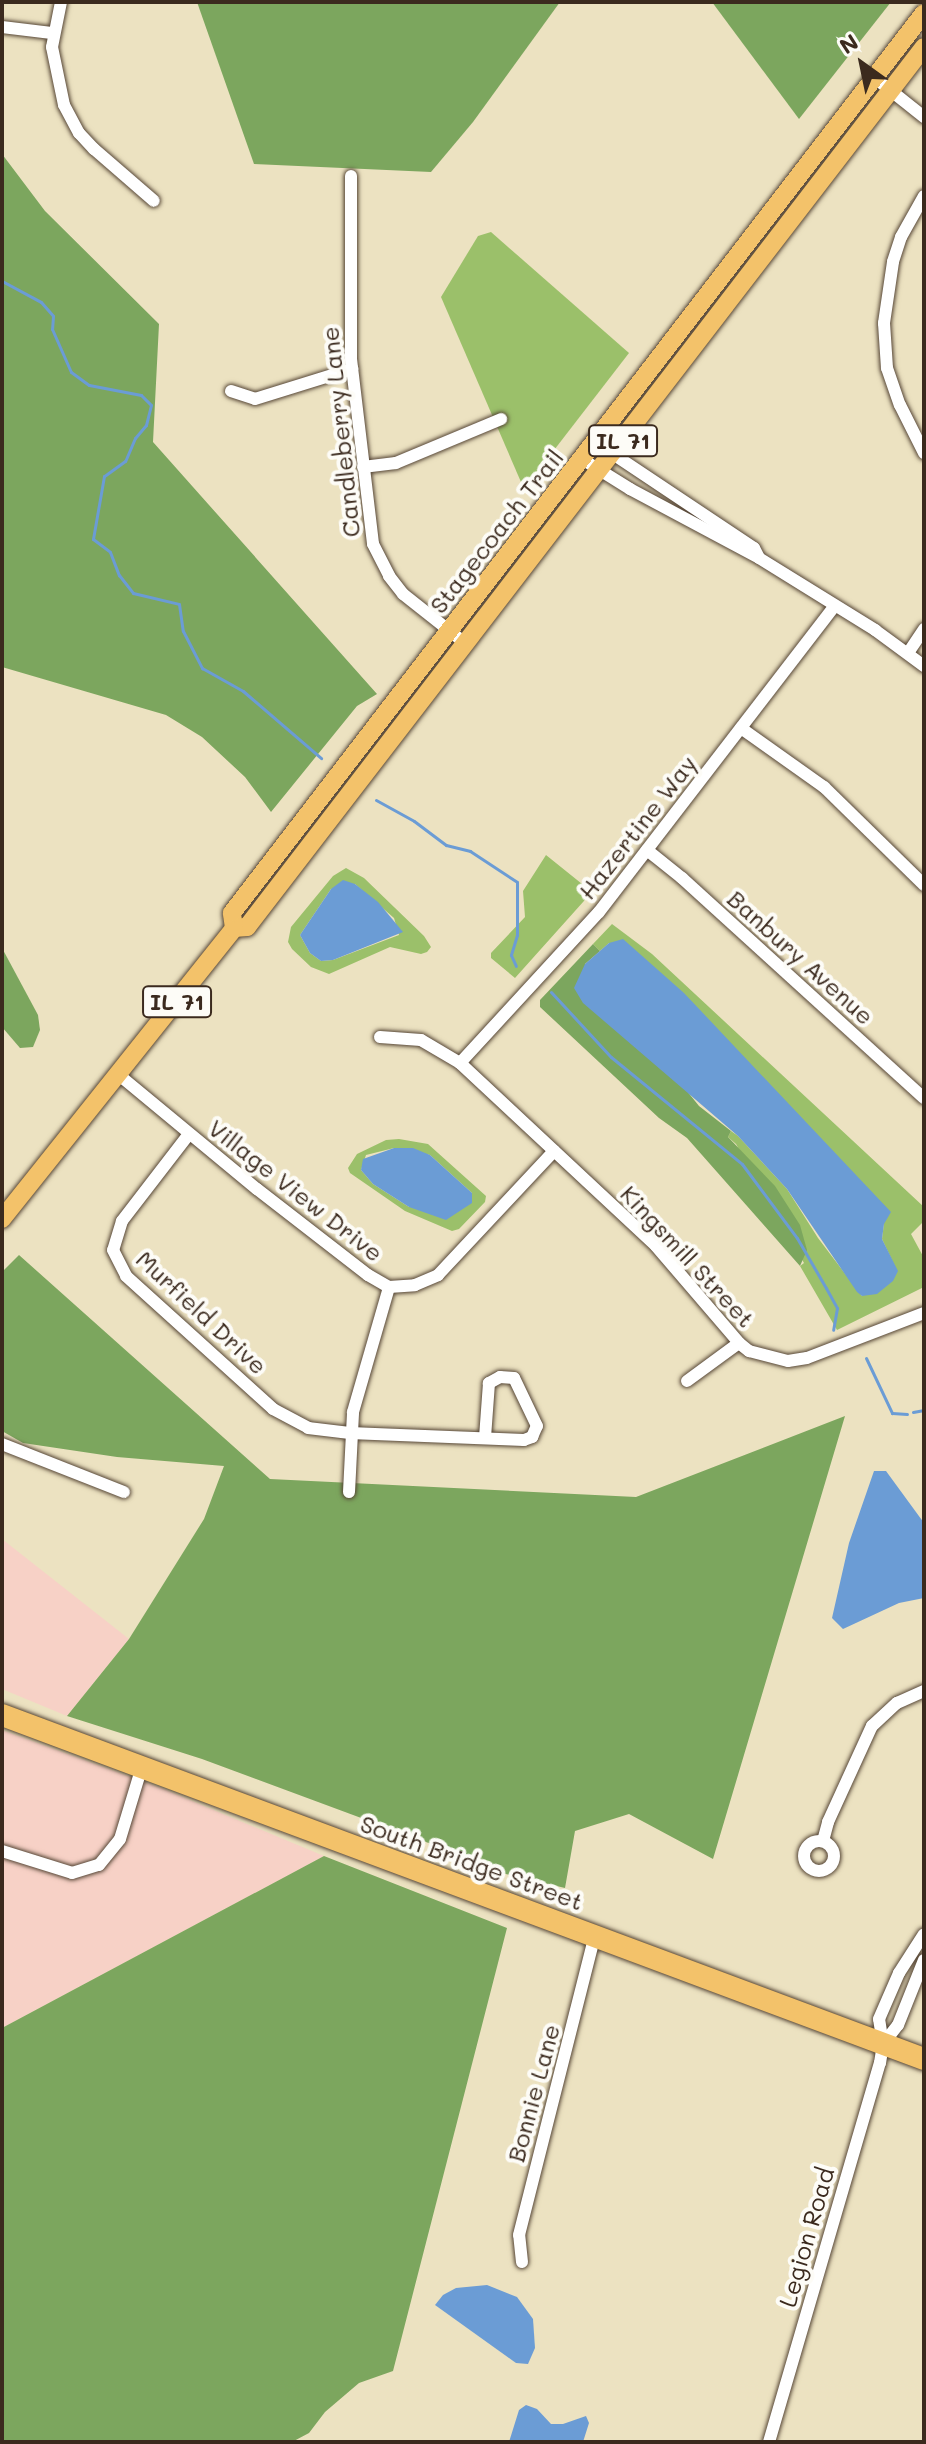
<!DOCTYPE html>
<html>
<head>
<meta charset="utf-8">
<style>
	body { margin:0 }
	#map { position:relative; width:926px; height:2444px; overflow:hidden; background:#ece2c1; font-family:Mali,sans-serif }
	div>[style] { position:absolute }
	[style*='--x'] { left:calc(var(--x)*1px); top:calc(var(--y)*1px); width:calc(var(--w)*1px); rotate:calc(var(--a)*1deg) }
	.built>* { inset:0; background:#f7d1c6 }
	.green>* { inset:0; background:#9bc06a }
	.forest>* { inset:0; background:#7ca65e }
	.water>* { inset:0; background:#6b9cd5 }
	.stream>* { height:3px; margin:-1.5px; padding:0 1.5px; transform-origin:1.5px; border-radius:1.5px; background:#6b9cd5 }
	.roads { filter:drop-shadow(0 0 2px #564636) drop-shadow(0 0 2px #564636) }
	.street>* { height:12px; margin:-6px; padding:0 6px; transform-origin:6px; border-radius:6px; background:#fff }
	.street>.ring { margin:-6px; padding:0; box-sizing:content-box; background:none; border:12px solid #fff; border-radius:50% }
	.primary>* { height:18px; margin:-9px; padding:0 9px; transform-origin:9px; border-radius:9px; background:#f3c26a }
	.highway>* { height:22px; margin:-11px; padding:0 11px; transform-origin:11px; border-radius:11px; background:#f3c26a }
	span { translate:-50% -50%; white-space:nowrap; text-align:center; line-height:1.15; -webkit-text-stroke:8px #fdfcf7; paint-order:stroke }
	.shield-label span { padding:2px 6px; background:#fdfcf7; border:2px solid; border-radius:6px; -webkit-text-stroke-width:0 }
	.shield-label { font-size:22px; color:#3b2a1e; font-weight:700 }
	.street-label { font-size:24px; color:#3b2a1e }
	.frame { position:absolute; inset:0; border:4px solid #3b2a1e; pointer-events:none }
	.north { position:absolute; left:822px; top:24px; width:80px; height:80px; -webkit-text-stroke:6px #fdfcf7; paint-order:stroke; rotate:327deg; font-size:22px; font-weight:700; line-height:32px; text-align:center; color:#3b2a1e }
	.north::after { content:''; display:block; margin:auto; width:28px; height:36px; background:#3b2a1e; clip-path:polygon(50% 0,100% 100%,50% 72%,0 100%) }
</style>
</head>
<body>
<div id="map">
	<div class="built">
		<div style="clip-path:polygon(2px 1539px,129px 1639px,67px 1716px,2px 1689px)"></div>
		<div style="clip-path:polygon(2px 1730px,161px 1788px,324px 1856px,2px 2028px)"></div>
	</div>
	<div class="green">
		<div style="clip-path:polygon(491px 232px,629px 353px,524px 489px,441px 297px,478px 236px)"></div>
		<div style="clip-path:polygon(546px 855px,592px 892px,515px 978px,491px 958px,491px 953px,525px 917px,523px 891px)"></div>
		<div style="clip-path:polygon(evenodd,346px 868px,364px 878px,424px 936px,431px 947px,427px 952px,421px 954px,390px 947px,329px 974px,311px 967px,292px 949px,288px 942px,291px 927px,333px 876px,346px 868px,355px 884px,394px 918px,399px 935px,333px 960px,321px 961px,310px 953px,300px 935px,331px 889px,355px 884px)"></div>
		<div style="clip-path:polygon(612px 924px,652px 954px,924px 1207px,924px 1221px,911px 1234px,924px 1258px,924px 1287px,837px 1330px,800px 1266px,804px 1263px,736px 1144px,728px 1137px,731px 1131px,738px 1136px,787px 1189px,818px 1238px,862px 1296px,897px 1271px,882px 1239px,884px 1223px,609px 943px,600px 951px,593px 944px)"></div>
		<div style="clip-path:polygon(evenodd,399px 1139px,428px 1144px,486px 1196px,485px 1202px,459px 1229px,452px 1231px,405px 1211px,350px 1173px,348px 1168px,357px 1154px,386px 1140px,399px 1139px,394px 1148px,430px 1155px,472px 1193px,409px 1207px,373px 1184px,361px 1170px,366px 1155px,394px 1148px)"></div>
	</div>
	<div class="forest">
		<div style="clip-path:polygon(197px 2px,560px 2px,473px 122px,431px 172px,254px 164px)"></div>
		<div style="clip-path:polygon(712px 2px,891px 2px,799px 119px)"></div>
		<div style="clip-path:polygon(2px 154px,45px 211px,159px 324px,153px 442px,377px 694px,357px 706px,271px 812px,245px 777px,202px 737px,166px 715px,2px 667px)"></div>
		<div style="clip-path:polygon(593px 944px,600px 951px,585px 964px,699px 1106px,731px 1131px,728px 1137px,775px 1186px,800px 1225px,807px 1250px,800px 1266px,687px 1138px,659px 1118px,540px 1007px,540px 1000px)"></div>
		<div style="clip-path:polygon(2px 948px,38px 1015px,40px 1030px,33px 1047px,20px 1048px,2px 1027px)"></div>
		<div style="clip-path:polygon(19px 1255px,270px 1479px,636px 1497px,845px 1416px,713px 1859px,629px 1814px,575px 1831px,565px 1888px,489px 1870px,434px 1845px,202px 1759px,67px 1716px,129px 1639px,204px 1519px,224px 1466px,117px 1457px,23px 1443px,2px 1431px,2px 1272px)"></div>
		<div style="clip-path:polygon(324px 1856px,507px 1928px,393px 2371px,359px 2383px,325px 2412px,309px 2433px,292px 2442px,2px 2442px,2px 2028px)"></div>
	</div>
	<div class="water">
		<div style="clip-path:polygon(343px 880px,355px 884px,378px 902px,403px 932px,333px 960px,321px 961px,310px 953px,300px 935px,331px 889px)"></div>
		<div style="clip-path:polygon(623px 939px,684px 993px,891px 1212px,884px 1224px,882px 1239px,898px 1271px,893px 1281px,877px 1294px,862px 1296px,857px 1292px,787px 1189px,738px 1136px,583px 1003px,574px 988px,585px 964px,609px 943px)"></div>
		<div style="clip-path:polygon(394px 1148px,413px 1148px,430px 1155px,472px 1193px,472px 1203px,446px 1220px,409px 1207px,373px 1184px,361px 1170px,363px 1159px)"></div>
		<div style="clip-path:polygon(874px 1471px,886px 1471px,924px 1523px,924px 1598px,899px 1603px,843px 1629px,832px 1618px,849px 1543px)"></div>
		<div style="clip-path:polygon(487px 2285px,517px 2297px,533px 2319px,535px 2348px,528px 2364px,516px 2363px,435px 2305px,443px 2295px,456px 2288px)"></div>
		<div style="clip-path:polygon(526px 2405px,537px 2409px,551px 2424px,563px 2424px,586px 2416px,589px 2423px,583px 2442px,509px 2442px,519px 2410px)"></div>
	</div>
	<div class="stream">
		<div style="--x:2;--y:281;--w:44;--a:28.3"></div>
		<div style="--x:41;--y:302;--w:18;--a:49"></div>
		<div style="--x:53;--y:316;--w:13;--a:94"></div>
		<div style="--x:52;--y:329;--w:47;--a:66.2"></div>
		<div style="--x:71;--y:372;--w:22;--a:36"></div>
		<div style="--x:89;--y:385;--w:53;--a:10.9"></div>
		<div style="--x:141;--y:395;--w:14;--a:45"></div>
		<div style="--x:151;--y:405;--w:21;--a:104"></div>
		<div style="--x:146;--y:425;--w:17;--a:130"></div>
		<div style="--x:135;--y:438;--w:25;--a:113"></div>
		<div style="--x:125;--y:461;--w:26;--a:144"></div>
		<div style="--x:104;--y:476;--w:64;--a:99.9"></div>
		<div style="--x:93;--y:539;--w:21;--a:37"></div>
		<div style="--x:110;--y:552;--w:25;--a:69"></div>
		<div style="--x:119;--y:575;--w:23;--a:52"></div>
		<div style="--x:133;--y:593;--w:47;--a:13.4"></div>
		<div style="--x:179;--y:604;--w:27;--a:82"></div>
		<div style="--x:183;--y:631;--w:42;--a:62.8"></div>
		<div style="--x:202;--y:668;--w:47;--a:29.3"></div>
		<div style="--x:243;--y:691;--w:103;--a:40.7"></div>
		<div style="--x:376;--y:800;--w:43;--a:28.9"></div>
		<div style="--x:414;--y:821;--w:40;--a:37"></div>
		<div style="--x:446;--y:845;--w:25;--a:14"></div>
		<div style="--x:470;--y:851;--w:56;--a:33.4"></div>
		<div style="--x:517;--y:882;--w:53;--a:90"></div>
		<div style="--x:517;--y:935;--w:21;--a:107"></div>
		<div style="--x:511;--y:955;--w:12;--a:66"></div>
		<div style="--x:551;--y:992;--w:88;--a:47.3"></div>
		<div style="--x:611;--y:1057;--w:169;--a:39.2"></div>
		<div style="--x:742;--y:1164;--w:92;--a:53.4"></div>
		<div style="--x:797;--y:1238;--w:58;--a:59.9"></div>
		<div style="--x:826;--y:1288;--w:23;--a:61"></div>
		<div style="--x:837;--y:1308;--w:22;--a:100"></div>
		<div style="--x:866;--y:1358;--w:61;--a:64.7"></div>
		<div style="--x:892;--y:1413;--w:15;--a:4"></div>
		<div style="--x:913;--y:1412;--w:11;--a:-10"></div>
	</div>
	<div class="roads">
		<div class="street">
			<div style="--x:61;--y:2;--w:46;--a:101.3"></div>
			<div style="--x:52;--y:47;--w:59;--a:78.3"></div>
			<div style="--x:64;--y:105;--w:32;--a:62"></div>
			<div style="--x:79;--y:133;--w:22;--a:47"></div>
			<div style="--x:94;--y:149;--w:79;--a:40.9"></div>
			<div style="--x:2;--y:27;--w:50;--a:6.8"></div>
			<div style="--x:875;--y:78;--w:63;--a:38.5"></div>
			<div style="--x:351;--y:176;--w:183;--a:90"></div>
			<div style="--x:351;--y:359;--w:186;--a:83.2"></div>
			<div style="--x:373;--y:544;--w:36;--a:63"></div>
			<div style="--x:389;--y:576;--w:23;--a:52"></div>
			<div style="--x:403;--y:594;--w:80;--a:38.4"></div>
			<div style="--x:924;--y:196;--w:47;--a:119.3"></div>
			<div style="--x:901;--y:237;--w:26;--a:108"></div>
			<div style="--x:893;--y:262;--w:62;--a:98.4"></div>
			<div style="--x:884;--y:323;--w:45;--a:86.2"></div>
			<div style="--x:887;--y:368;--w:39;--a:71"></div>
			<div style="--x:900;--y:405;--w:54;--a:63.4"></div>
			<div style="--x:231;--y:391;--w:25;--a:18"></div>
			<div style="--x:255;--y:399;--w:102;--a:-17.2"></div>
			<div style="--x:595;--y:442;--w:191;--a:33.7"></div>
			<div style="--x:754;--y:548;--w:11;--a:63"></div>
			<div style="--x:582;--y:459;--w:57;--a:32"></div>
			<div style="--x:630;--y:489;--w:146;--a:28.1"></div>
			<div style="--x:759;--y:558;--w:137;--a:31.8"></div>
			<div style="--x:875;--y:630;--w:61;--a:36.3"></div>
			<div style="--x:363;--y:467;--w:33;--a:-7"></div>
			<div style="--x:396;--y:463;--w:114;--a:-22.7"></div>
			<div style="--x:908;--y:653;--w:29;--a:-56"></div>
			<div style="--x:741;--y:728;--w:102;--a:35.4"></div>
			<div style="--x:824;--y:787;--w:140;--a:44.4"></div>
			<div style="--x:647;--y:850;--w:45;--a:38.7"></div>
			<div style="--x:682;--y:878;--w:327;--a:42.3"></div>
			<div style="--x:380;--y:1037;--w:41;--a:4.2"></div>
			<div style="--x:421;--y:1040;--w:45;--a:30.5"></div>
			<div style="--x:460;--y:1063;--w:268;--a:43"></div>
			<div style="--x:656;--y:1246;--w:128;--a:49.4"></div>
			<div style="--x:739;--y:1343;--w:13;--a:39"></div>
			<div style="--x:749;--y:1351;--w:40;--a:14.4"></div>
			<div style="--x:788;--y:1361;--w:19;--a:-9"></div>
			<div style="--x:807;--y:1358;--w:125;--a:-21"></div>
			<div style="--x:460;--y:1063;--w:205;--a:-47.4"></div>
			<div style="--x:599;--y:912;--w:386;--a:-52.4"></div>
			<div style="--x:119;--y:1075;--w:179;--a:39.6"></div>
			<div style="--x:257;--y:1189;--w:140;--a:37.8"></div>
			<div style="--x:368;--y:1275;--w:24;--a:30"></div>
			<div style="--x:389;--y:1287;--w:26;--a:-4"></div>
			<div style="--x:415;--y:1285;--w:25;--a:-23"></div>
			<div style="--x:438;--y:1275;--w:170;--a:-46.9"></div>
			<div style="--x:189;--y:1134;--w:110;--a:127.6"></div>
			<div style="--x:122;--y:1221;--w:30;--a:107"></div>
			<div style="--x:113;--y:1250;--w:29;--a:63"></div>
			<div style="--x:126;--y:1276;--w:198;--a:42.1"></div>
			<div style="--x:273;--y:1409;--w:40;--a:28"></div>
			<div style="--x:308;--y:1428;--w:42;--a:6.8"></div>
			<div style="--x:350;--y:1433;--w:174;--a:2.3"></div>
			<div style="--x:524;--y:1440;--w:9;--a:-21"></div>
			<div style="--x:532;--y:1437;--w:12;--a:-66"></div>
			<div style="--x:537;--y:1426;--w:53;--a:-115.6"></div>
			<div style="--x:514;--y:1378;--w:14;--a:-176"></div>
			<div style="--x:500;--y:1377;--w:13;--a:151"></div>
			<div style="--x:489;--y:1383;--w:55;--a:94.2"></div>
			<div style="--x:687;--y:1381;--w:64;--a:-36.2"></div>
			<div style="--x:2;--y:1444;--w:131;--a:21.5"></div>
			<div style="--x:349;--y:1492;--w:80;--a:-87.1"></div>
			<div style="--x:353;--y:1412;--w:130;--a:-73.9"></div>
			<div style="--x:823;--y:1841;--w:20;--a:-75"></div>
			<div style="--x:828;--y:1822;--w:106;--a:-65.4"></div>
			<div style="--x:872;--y:1726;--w:34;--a:-43"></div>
			<div style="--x:897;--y:1703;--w:30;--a:-24"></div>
			<div class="ring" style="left:804px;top:1841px;width:18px;height:18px"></div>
			<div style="--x:2;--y:1851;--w:73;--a:17.4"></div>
			<div style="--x:72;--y:1873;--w:28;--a:-17"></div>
			<div style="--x:99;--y:1865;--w:33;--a:-51"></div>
			<div style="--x:120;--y:1839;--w:72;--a:-73.1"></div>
			<div style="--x:883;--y:2044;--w:24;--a:-52"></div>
			<div style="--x:898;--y:2025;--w:70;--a:-68.2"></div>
			<div style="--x:522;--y:2262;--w:27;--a:-96"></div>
			<div style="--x:519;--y:2235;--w:309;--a:-75.8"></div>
			<div style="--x:769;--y:2442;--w:395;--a:-73.7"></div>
			<div style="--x:880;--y:2063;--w:19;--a:-81"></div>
			<div style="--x:883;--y:2044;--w:25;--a:-99"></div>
			<div style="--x:879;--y:2019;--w:50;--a:-66.5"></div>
			<div style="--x:899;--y:1973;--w:46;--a:-57.3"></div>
		</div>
		<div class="primary">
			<div style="--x:234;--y:928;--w:13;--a:-4"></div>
			<div style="--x:247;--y:927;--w:1110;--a:-52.43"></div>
			<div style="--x:2;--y:1219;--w:372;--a:-51.4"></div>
			<div style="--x:234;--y:928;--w:15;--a:-98"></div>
			<div style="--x:232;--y:913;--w:1135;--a:-52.44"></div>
		</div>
		<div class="highway">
			<div style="--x:2;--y:1715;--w:984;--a:20.46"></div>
		</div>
	</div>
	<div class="shield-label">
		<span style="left:623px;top:441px">IL 71</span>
		<span style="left:177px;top:1002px">IL 71</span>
	</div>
	<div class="street-label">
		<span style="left:340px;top:432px;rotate:-96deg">Candleberry Lane</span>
		<span style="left:496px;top:531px;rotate:-52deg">Stagecoach Trail</span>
		<span style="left:637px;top:827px;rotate:-52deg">Hazertine Way</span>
		<span style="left:801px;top:957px;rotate:42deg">Banbury Avenue</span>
		<span style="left:296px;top:1190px;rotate:38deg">Village View Drive</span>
		<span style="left:688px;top:1256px;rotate:47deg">Kingsmill Street</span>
		<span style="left:202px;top:1312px;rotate:43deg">Murfield Drive</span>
		<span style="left:472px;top:1862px;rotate:20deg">South Bridge Street</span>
		<span style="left:533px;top:2093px;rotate:-75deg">Bonnie Lane</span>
		<span style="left:806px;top:2237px;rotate:-74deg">Legion Road</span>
	</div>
	<div class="frame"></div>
	<div class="north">N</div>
</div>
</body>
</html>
